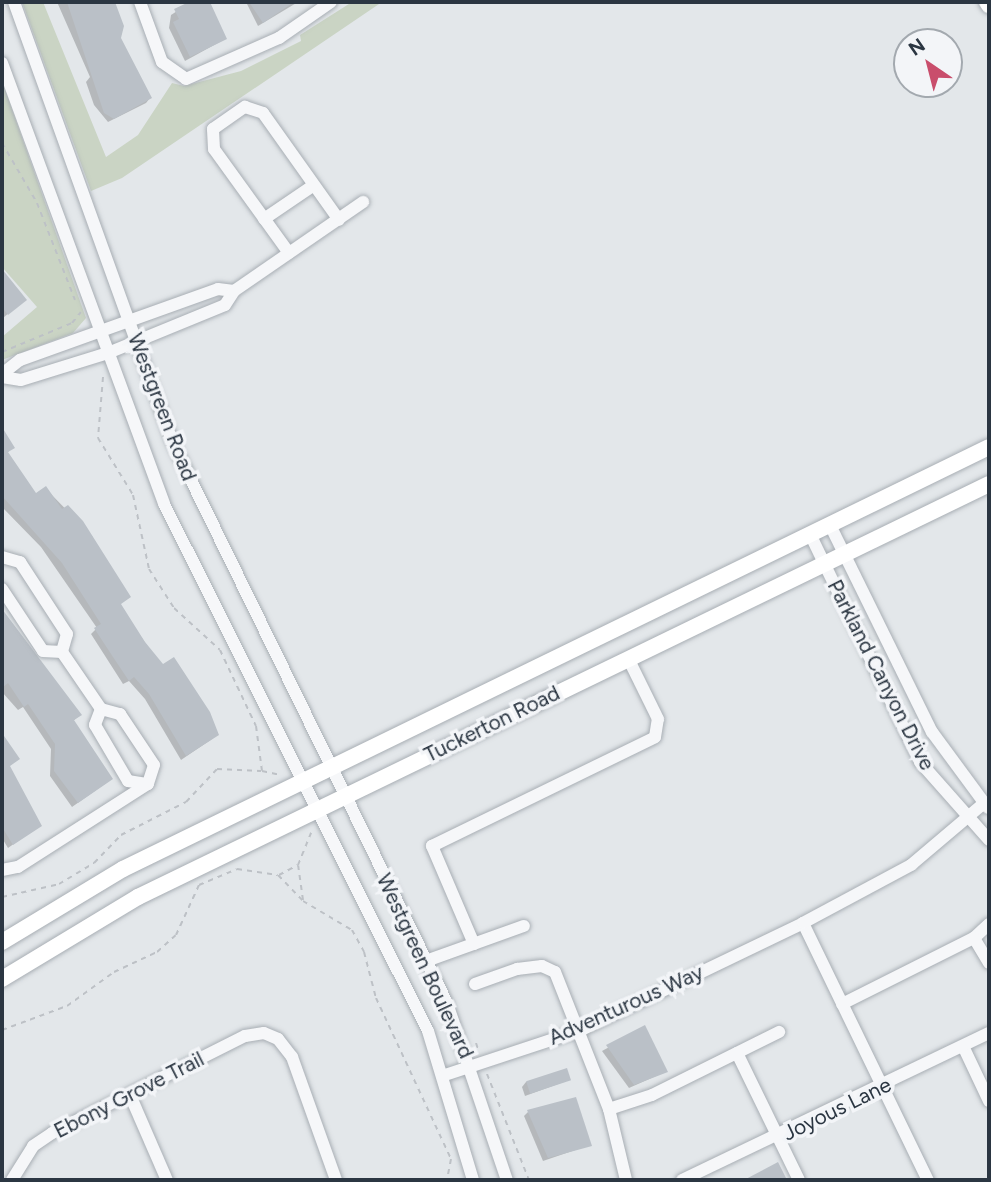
<!DOCTYPE html>
<html>
<head>
<meta charset="utf-8">
<style>
	body { margin:0 }
	#map { position:relative; width:991px; height:1182px; overflow:hidden; background:#e3e7ea; font-family:Figtree,sans-serif }
	div>[style] { position:absolute }
	[style*='--x'] { left:calc(var(--x)*1px); top:calc(var(--y)*1px); width:calc(var(--w)*1px); rotate:calc(var(--a)*1deg) }
	.green>* { inset:0; background:#cad4c4 }
	.shadow>* { inset:0; background:#0003 }
	.building>* { inset:0; background:#bac0c7; transform-origin:0 0 }
	.path>* { height:2px; margin-top:-1px; transform-origin:0; background:repeating-linear-gradient(90deg,#bdc1c6 0 5px,transparent 0 10px) }
	.roads { filter:drop-shadow(0 0 2px #a8aeb4) drop-shadow(0 0 2px #a8aeb4) }
	.minor>* { height:12px; margin:-6px; padding:0 6px; transform-origin:6px; border-radius:6px; background:#f6f7f9 }
	.major>* { height:16px; margin:-8px; padding:0 8px; transform-origin:8px; border-radius:8px; background:#fff }
	span { translate:-50% -50%; white-space:nowrap; text-align:center; line-height:1.15; -webkit-text-stroke:7px #f3f5f8; paint-order:stroke }
	.street-label { font-size:21px; color:#2b3642 }
	.frame { position:absolute; inset:0; border:4px solid #2b3642; pointer-events:none }
	.north { position:absolute; left:893px; top:28px; width:70px; height:70px; box-sizing:border-box; background:#f3f5f8; border:2px solid #a3a9af; border-radius:50%; rotate:325deg; font-size:19px; font-weight:700; line-height:28px; text-align:center; color:#2b3642 }
	.north::after { content:''; display:block; margin:auto; width:24px; height:32px; background:#c94e6c; clip-path:polygon(50% 0,100% 100%,50% 72%,0 100%) }
</style>
</head>
<body>
<div id="map">
	<div class="green">
		<div style="clip-path:polygon(22px 2px,43px 2px,106px 157px,138px 135px,172px 83px,184px 86px,241px 71px,301px 41px,300px 35px,352px 2px,382px 2px,122px 178px,91px 191px)"></div>
		<div style="clip-path:polygon(2px 81px,86px 318px,73px 333px,2px 360px,2px 337px,37px 307px,2px 267px)"></div>
	</div>
	<div class="shadow">
		<div style="clip-path:polygon(57px 2px,112px 2px,123px 27px,119px 38px,150px 98px,146px 103px,108px 122px,94px 105px,86px 82px,90px 77px)"></div>
		<div style="clip-path:polygon(191px 2px,208px 2px,225px 39px,185px 61px,169px 28px,171px 15px)"></div>
		<div style="clip-path:polygon(246px 2px,298px 2px,258px 26px)"></div>
		<div style="clip-path:polygon(2px 271px,24px 300px,3px 318px,2px 317px)"></div>
		<div style="clip-path:polygon(2px 430px,13px 447px,7px 453px,35px 496px,46px 489px,92px 536px,119px 605px,212px 739px,181px 760px,145px 699px,129px 681px,123px 684px,91px 634px,97px 628px,41px 547px,2px 507px)"></div>
		<div style="clip-path:polygon(2px 614px,80px 715px,73px 721px,106px 783px,72px 807px,50px 776px,51px 749px,23px 707px,18px 710px,2px 692px)"></div>
		<div style="clip-path:polygon(2px 735px,18px 759px,8px 767px,39px 826px,8px 848px,2px 838px)"></div>
		<div style="clip-path:polygon(644px 1028px,665px 1072px,629px 1088px,602px 1051px)"></div>
		<div style="clip-path:polygon(569px 1080px,525px 1096px,522px 1087px,526px 1082px)"></div>
		<div style="clip-path:polygon(528px 1112px,590px 1145px,543px 1161px,524px 1116px)"></div>
	</div>
	<div class="building">
		<div style="clip-path:polygon(67px 2px,115px 2px,124px 26px,121px 38px,152px 98px,114px 119px,104px 113px)"></div>
		<div style="clip-path:polygon(189px 2px,210px 2px,227px 39px,190px 57px,173px 22px,179px 19px,174px 9px)"></div>
		<div style="clip-path:polygon(249px 2px,294px 2px,263px 23px)"></div>
		<div style="clip-path:polygon(2px 269px,27px 300px,8px 315px,2px 307px)"></div>
		<div style="clip-path:polygon(2px 427px,15px 448px,8px 452px,36px 493px,46px 486px,62px 509px,68px 505px,83px 521px,131px 597px,121px 604px,145px 642px,163px 664px,174px 657px,210px 712px,219px 735px,186px 756px,149px 694px,134px 677px,129px 681px,113px 657px,94px 628px,101px 624px,62px 563px,2px 496px)"></div>
		<div style="clip-path:polygon(2px 609px,82px 715px,74px 720px,113px 779px,78px 803px,54px 771px,55px 744px,28px 704px,24px 707px,8px 683px,2px 688px)"></div>
		<div style="clip-path:polygon(2px 733px,20px 759px,10px 766px,42px 826px,13px 845px,2px 827px)"></div>
		<div style="clip-path:polygon(645px 1025px,668px 1072px,634px 1085px,606px 1045px)"></div>
		<div style="left:567px;top:1068px;width:13px;height:43px;rotate:72deg"></div>
		<div style="clip-path:polygon(576px 1097px,592px 1146px,548px 1158px,527px 1110px)"></div>
		<div style="clip-path:polygon(778px 1162px,787px 1180px,744px 1180px)"></div>
	</div>
	<div class="path">
		<div style="--x:2;--y:143;--w:69;--a:59.7"></div>
		<div style="--x:37;--y:203;--w:104;--a:68.6"></div>
		<div style="--x:2;--y:352;--w:76;--a:-22.5"></div>
		<div style="--x:72;--y:323;--w:14;--a:-51"></div>
		<div style="--x:103;--y:377;--w:61;--a:94.7"></div>
		<div style="--x:98;--y:438;--w:67;--a:58.4"></div>
		<div style="--x:133;--y:495;--w:76;--a:77.8"></div>
		<div style="--x:149;--y:569;--w:46;--a:57.3"></div>
		<div style="--x:174;--y:608;--w:62;--a:42.4"></div>
		<div style="--x:220;--y:650;--w:84;--a:64.7"></div>
		<div style="--x:256;--y:726;--w:45;--a:82.4"></div>
		<div style="--x:262;--y:771;--w:19;--a:12"></div>
		<div style="--x:279;--y:875;--w:21;--a:-28"></div>
		<div style="--x:2;--y:897;--w:58;--a:-12.8"></div>
		<div style="--x:59;--y:884;--w:41;--a:-31"></div>
		<div style="--x:94;--y:863;--w:39;--a:-46"></div>
		<div style="--x:121;--y:835;--w:73;--a:-26.9"></div>
		<div style="--x:186;--y:802;--w:45;--a:-46.8"></div>
		<div style="--x:217;--y:769;--w:44;--a:2.6"></div>
		<div style="--x:303;--y:900;--w:35;--a:-98"></div>
		<div style="--x:298;--y:865;--w:35;--a:-68"></div>
		<div style="--x:2;--y:1030;--w:69;--a:-20.3"></div>
		<div style="--x:67;--y:1006;--w:58;--a:-35.9"></div>
		<div style="--x:114;--y:972;--w:47;--a:-24.9"></div>
		<div style="--x:157;--y:952;--w:25;--a:-42"></div>
		<div style="--x:176;--y:935;--w:55;--a:-65.3"></div>
		<div style="--x:199;--y:885;--w:41;--a:-22.8"></div>
		<div style="--x:237;--y:869;--w:41;--a:8.3"></div>
		<div style="--x:278;--y:875;--w:36;--a:46"></div>
		<div style="--x:303;--y:901;--w:57;--a:30.6"></div>
		<div style="--x:352;--y:930;--w:25;--a:61"></div>
		<div style="--x:364;--y:952;--w:48;--a:75.4"></div>
		<div style="--x:376;--y:998;--w:178;--a:65"></div>
		<div style="--x:451;--y:1159;--w:21;--a:101"></div>
		<div style="--x:476;--y:1043;--w:9;--a:72"></div>
		<div style="--x:487;--y:1074;--w:114;--a:68.4"></div>
	</div>
	<div class="roads">
		<div class="minor">
			<div style="--x:14;--y:2;--w:467;--a:70.2"></div>
			<div style="--x:172;--y:441;--w:626;--a:63.93"></div>
			<div style="--x:447;--y:1003;--w:187;--a:71.3"></div>
			<div style="--x:140;--y:2;--w:64;--a:69.9"></div>
			<div style="--x:162;--y:62;--w:29;--a:35"></div>
			<div style="--x:186;--y:79;--w:102;--a:-23.8"></div>
			<div style="--x:279;--y:38;--w:63;--a:-34.7"></div>
			<div style="--x:2;--y:63;--w:470;--a:69.8"></div>
			<div style="--x:164;--y:504;--w:589;--a:63.39"></div>
			<div style="--x:428;--y:1031;--w:156;--a:73.2"></div>
			<div style="--x:264;--y:219;--w:60;--a:-34.2"></div>
			<div style="--x:289;--y:253;--w:128;--a:-125.8"></div>
			<div style="--x:214;--y:149;--w:20;--a:-93"></div>
			<div style="--x:213;--y:129;--w:39;--a:-35"></div>
			<div style="--x:245;--y:107;--w:19;--a:18"></div>
			<div style="--x:263;--y:113;--w:131;--a:54.6"></div>
			<div style="--x:2;--y:374;--w:23;--a:-38"></div>
			<div style="--x:20;--y:360;--w:210;--a:-19.7"></div>
			<div style="--x:218;--y:289;--w:16;--a:7"></div>
			<div style="--x:2;--y:377;--w:19;--a:9"></div>
			<div style="--x:21;--y:380;--w:91;--a:-17.2"></div>
			<div style="--x:108;--y:353;--w:126;--a:-22.3"></div>
			<div style="--x:225;--y:305;--w:17;--a:-57"></div>
			<div style="--x:234;--y:291;--w:157;--a:-34.6"></div>
			<div style="--x:830;--y:525;--w:231;--a:63.8"></div>
			<div style="--x:932;--y:732;--w:94;--a:53.6"></div>
			<div style="--x:810;--y:534;--w:253;--a:64.2"></div>
			<div style="--x:920;--y:762;--w:104;--a:48.5"></div>
			<div style="--x:2;--y:557;--w:19;--a:16"></div>
			<div style="--x:20;--y:562;--w:86;--a:56.9"></div>
			<div style="--x:67;--y:634;--w:19;--a:106"></div>
			<div style="--x:2;--y:589;--w:74;--a:56.5"></div>
			<div style="--x:43;--y:651;--w:19;--a:3"></div>
			<div style="--x:62;--y:652;--w:69;--a:55.6"></div>
			<div style="--x:101;--y:709;--w:20;--a:15"></div>
			<div style="--x:120;--y:714;--w:61;--a:56.3"></div>
			<div style="--x:154;--y:765;--w:20;--a:108"></div>
			<div style="--x:101;--y:709;--w:17;--a:111"></div>
			<div style="--x:95;--y:725;--w:65;--a:59.5"></div>
			<div style="--x:128;--y:781;--w:20;--a:9"></div>
			<div style="--x:2;--y:870;--w:16;--a:-11"></div>
			<div style="--x:18;--y:867;--w:154;--a:-32.6"></div>
			<div style="--x:803;--y:923;--w:286;--a:64.1"></div>
			<div style="--x:974;--y:938;--w:21;--a:-43"></div>
			<div style="--x:474;--y:944;--w:107;--a:-113.2"></div>
			<div style="--x:432;--y:846;--w:248;--a:-26"></div>
			<div style="--x:655;--y:737;--w:18;--a:-81"></div>
			<div style="--x:658;--y:719;--w:68;--a:-116.2"></div>
			<div style="--x:426;--y:961;--w:104;--a:-19.7"></div>
			<div style="--x:475;--y:984;--w:45;--a:-19.7"></div>
			<div style="--x:517;--y:969;--w:25;--a:-7"></div>
			<div style="--x:542;--y:966;--w:14;--a:25"></div>
			<div style="--x:555;--y:972;--w:147;--a:68.5"></div>
			<div style="--x:609;--y:1109;--w:73;--a:76.5"></div>
			<div style="--x:842;--y:1004;--w:148;--a:-26.6"></div>
			<div style="--x:974;--y:938;--w:29;--a:59"></div>
			<div style="--x:963;--y:1046;--w:61;--a:64.7"></div>
			<div style="--x:737;--y:1053;--w:141;--a:64"></div>
			<div style="--x:445;--y:1075;--w:143;--a:-18.3"></div>
			<div style="--x:581;--y:1030;--w:246;--a:-25.7"></div>
			<div style="--x:803;--y:923;--w:123;--a:-28.2"></div>
			<div style="--x:911;--y:865;--w:94;--a:-40.3"></div>
			<div style="--x:130;--y:1095;--w:93;--a:66.5"></div>
			<div style="--x:609;--y:1109;--w:45;--a:-18"></div>
			<div style="--x:652;--y:1095;--w:142;--a:-26.4"></div>
			<div style="--x:12;--y:1180;--w:40;--a:-58"></div>
			<div style="--x:33;--y:1146;--w:23;--a:-34"></div>
			<div style="--x:52;--y:1133;--w:216;--a:-26.7"></div>
			<div style="--x:245;--y:1036;--w:19;--a:-9"></div>
			<div style="--x:264;--y:1033;--w:15;--a:23"></div>
			<div style="--x:278;--y:1039;--w:23;--a:52"></div>
			<div style="--x:292;--y:1057;--w:131;--a:70.3"></div>
			<div style="--x:682;--y:1180;--w:340;--a:-25.6"></div>
		</div>
		<div class="major">
			<div style="--x:987;--y:2;--w:4;--a:56"></div>
			<div style="--x:2;--y:942;--w:141;--a:-31.1"></div>
			<div style="--x:123;--y:869;--w:963;--a:-25.98"></div>
			<div style="--x:2;--y:979;--w:159;--a:-31.1"></div>
			<div style="--x:138;--y:897;--w:946;--a:-25.89"></div>
		</div>
	</div>
	<div class="street-label">
		<span style="left:162px;top:407px;rotate:69deg">Westgreen Road</span>
		<span style="left:881px;top:675px;rotate:63deg">Parkland Canyon Drive</span>
		<span style="left:492px;top:724px;rotate:-26deg">Tuckerton Road</span>
		<span style="left:425px;top:966px;rotate:65deg">Westgreen Boulevard</span>
		<span style="left:626px;top:1005px;rotate:-24deg">Adventurous Way</span>
		<span style="left:129px;top:1095px;rotate:-27deg">Ebony Grove Trail</span>
		<span style="left:837px;top:1109px;rotate:-26deg">Joyous Lane</span>
	</div>
	<div class="frame"></div>
	<div class="north">N</div>
</div>
</body>
</html>
